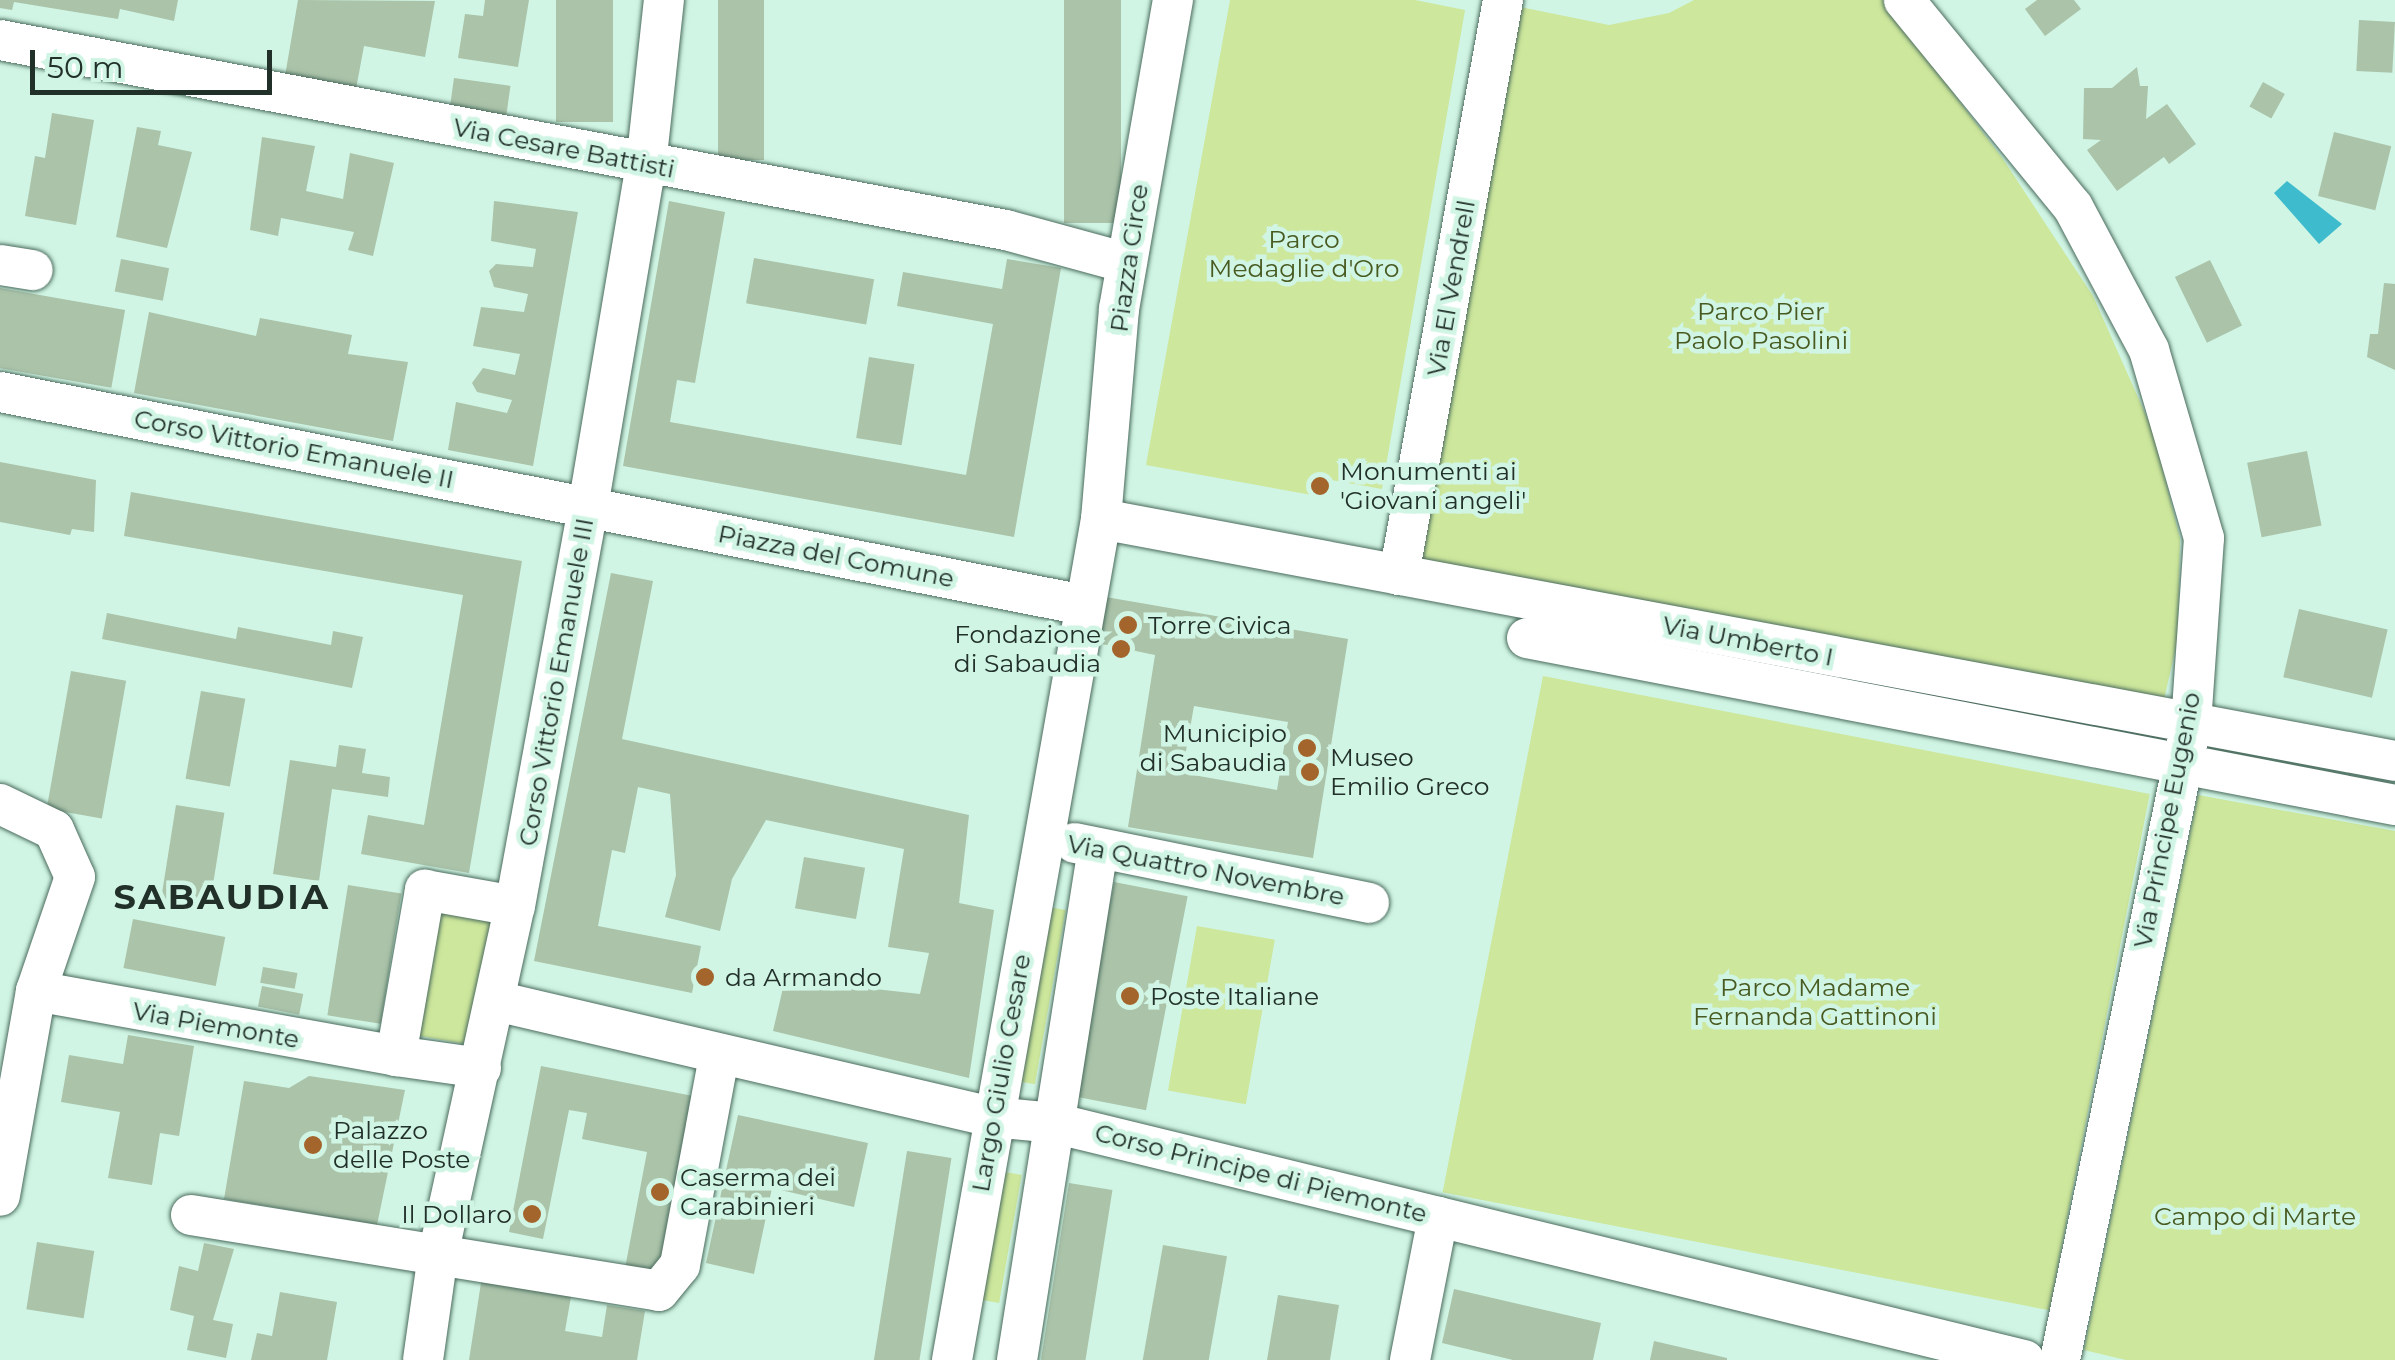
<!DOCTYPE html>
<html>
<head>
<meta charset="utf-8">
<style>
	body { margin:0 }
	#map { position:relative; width:2395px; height:1360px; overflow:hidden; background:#d0f5e4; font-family:Montserrat,sans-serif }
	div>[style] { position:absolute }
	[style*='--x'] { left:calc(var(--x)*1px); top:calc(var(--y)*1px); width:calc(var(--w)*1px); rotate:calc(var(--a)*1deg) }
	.green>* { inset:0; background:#cde79c; transform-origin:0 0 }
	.water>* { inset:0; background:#3ebbcd }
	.building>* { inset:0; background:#aac3a9; transform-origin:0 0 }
	.roads { filter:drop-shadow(0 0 2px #4a6b5d) drop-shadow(0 0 2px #4a6b5d) }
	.minor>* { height:40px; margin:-20px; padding:0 20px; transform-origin:20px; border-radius:20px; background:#fff }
	.dots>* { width:28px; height:28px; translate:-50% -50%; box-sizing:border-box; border:5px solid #d0f5e4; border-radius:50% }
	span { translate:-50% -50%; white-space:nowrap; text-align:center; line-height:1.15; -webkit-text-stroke:9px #d0f5e4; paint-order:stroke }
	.street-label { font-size:25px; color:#22302a }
	.park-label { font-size:25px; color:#495a21 }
	.poi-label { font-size:25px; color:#22302a }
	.left { translate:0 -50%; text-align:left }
	.right { translate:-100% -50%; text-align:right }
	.district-label { font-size:35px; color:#22302a; font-weight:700; letter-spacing:2.5px }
	.scale { position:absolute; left:30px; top:50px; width:242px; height:45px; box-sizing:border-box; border:5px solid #22302a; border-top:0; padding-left:12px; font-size:30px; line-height:35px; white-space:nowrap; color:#22302a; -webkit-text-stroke:8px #d0f5e4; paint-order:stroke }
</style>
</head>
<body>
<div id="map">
	<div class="green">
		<div style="clip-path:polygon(1230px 0,1415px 0,1465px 10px,1382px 489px,1331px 480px,1328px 498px,1146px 465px)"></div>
		<div style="clip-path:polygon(1694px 0,1883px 0,2003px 159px,2093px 296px,2153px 431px,2180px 538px,2178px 638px,2163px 704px,1422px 560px,1516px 6px,1609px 25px,1669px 13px)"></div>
		<div style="left:1543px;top:676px;width:618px;height:526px;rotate:11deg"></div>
		<div style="clip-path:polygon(2198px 795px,2395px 831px,2395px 1360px,2126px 1360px,2084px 1350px)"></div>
		<div style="left:425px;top:905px;width:71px;height:130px;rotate:10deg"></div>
		<div style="left:1043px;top:906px;width:23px;height:177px;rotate:10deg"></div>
		<div style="left:1197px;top:926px;width:79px;height:167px;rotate:10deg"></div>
		<div style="left:999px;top:1171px;width:23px;height:130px;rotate:10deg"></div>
	</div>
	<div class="water">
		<div style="clip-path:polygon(2287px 181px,2342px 224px,2319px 244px,2274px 193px)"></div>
	</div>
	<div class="building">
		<div style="clip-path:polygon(0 0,178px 0,174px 21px,120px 9px,118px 19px,14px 2px,12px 10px,0 8px)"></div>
		<div style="clip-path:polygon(298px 0,435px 1px,425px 57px,364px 46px,356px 89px,285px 76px)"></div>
		<div style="clip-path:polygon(485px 0,529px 0,518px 67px,458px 58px,465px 14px,483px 16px)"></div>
		<div style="left:556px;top:0;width:57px;height:122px"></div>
		<div style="left:718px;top:0;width:46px;height:160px"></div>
		<div style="left:1064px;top:0;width:57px;height:223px"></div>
		<div style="clip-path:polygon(2037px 0,2074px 0,2081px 9px,2045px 36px,2025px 9px)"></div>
		<div style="left:2359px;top:20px;width:36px;height:51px;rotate:3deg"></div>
		<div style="clip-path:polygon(2137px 67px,2140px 86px,2148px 86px,2146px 119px,2167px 104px,2196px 144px,2169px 164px,2164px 157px,2117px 191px,2087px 150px,2101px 140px,2083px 139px,2084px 88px,2112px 88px)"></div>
		<div style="left:454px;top:78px;width:57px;height:39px;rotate:8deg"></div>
		<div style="left:2263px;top:82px;width:25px;height:28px;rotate:29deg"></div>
		<div style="clip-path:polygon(52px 113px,94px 120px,76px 225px,25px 216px,35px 156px,45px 158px)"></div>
		<div style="clip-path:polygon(137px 127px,161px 131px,158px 145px,192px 152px,167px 248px,116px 237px)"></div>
		<div style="left:2334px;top:132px;width:59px;height:66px;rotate:14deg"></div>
		<div style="clip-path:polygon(262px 137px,315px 146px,306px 191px,343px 199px,350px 153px,394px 163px,373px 256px,348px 250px,354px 232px,281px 218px,278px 236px,250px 230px)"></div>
		<div style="clip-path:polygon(494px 201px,578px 212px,533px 466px,448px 450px,456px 402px,507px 413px,512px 400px,477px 392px,472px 383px,483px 368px,515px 375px,520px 354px,473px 346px,481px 307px,524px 312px,528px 294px,494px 287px,489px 271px,496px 264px,533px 267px,536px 249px,491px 241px)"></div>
		<div style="clip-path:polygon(669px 201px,725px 212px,695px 383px,677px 380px,670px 422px,966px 475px,993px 324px,897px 306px,903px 272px,1002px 289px,1007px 259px,1061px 268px,1014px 537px,623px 466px)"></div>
		<div style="left:754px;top:258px;width:122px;height:46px;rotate:10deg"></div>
		<div style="left:121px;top:259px;width:49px;height:33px;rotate:11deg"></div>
		<div style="left:2210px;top:260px;width:73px;height:39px;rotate:64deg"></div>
		<div style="clip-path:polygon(2384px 283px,2395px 284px,2395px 370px,2367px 357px,2370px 334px,2378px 334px)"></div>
		<div style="left:0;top:288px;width:127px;height:79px;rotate:10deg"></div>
		<div style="clip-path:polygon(149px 312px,256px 336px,260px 318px,352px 335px,348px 354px,408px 362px,393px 441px,134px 393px)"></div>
		<div style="left:869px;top:357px;width:46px;height:82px;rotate:9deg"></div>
		<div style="left:2307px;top:451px;width:76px;height:61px;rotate:79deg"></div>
		<div style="clip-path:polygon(0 462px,96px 480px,94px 532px,72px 529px,70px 535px,0 522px)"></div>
		<div style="clip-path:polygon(131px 492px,522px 561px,469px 873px,361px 854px,368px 815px,424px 825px,463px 595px,124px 536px)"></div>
		<div style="clip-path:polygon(611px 573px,653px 581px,622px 739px,969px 815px,959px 903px,994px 910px,969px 1078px,773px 1031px,785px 979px,920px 994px,929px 953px,888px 947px,904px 849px,766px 820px,732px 879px,720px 931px,665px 917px,676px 875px,670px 794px,638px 787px,625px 853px,612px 850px,598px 926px,701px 946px,692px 993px,534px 961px)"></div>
		<div style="clip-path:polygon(evenodd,1100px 596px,1348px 639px,1313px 858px,1128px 827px,1155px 655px,1092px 642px,1100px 596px,1194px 706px,1288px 722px,1277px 790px,1182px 773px,1194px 706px)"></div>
		<div style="left:2299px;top:609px;width:91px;height:70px;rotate:13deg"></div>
		<div style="clip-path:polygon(107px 613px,236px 639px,238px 627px,331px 645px,333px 631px,363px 637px,352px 688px,102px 639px)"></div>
		<div style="left:71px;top:671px;width:56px;height:140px;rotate:10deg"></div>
		<div style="left:201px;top:691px;width:45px;height:89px;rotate:10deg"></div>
		<div style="clip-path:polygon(339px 745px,366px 749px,362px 773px,390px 777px,388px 797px,332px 789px,319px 881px,273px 874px,290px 760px,336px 767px)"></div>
		<div style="left:176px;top:805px;width:49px;height:97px;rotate:9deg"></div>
		<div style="left:804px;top:857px;width:62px;height:52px;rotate:10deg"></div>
		<div style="left:1114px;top:882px;width:75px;height:218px;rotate:11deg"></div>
		<div style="left:348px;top:885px;width:54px;height:132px;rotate:9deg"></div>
		<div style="left:133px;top:919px;width:94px;height:50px;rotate:11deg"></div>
		<div style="left:263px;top:967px;width:35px;height:16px;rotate:10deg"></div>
		<div style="left:262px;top:986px;width:42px;height:21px;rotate:11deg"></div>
		<div style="clip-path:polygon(128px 1035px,194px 1046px,179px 1136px,160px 1133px,152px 1185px,108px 1178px,120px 1112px,61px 1102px,69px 1055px,123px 1064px)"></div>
		<div style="clip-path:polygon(541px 1066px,698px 1097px,661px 1287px,623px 1279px,647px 1152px,582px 1139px,587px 1113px,569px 1110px,543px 1239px,509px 1232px)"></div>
		<div style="clip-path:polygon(309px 1076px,405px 1090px,377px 1225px,224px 1199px,244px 1081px,289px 1088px)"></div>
		<div style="clip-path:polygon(738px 1115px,868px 1143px,854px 1207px,772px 1188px,754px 1274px,706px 1263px)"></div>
		<div style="left:907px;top:1151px;width:45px;height:212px;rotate:9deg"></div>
		<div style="left:1069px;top:1183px;width:44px;height:179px;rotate:9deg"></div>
		<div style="left:37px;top:1242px;width:58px;height:68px;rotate:9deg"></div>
		<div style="clip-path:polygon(204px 1243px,234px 1249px,213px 1320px,233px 1324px,226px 1358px,187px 1350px,194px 1316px,170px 1310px,179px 1266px,198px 1271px)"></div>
		<div style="left:1163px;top:1245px;width:65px;height:117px;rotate:10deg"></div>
		<div style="clip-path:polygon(483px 1270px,573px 1285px,565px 1331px,602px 1337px,607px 1305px,645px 1311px,637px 1360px,469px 1360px)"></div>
		<div style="clip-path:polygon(1454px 1289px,1601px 1323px,1593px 1360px,1513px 1360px,1442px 1343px)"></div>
		<div style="clip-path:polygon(280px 1292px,337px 1302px,327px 1360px,251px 1360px,257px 1333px,272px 1336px)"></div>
		<div style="clip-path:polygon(1278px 1295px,1339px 1305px,1330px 1360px,1267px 1360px)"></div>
		<div style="clip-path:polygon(1654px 1341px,1727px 1358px,1727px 1360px,1650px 1360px)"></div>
	</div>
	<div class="roads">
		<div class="minor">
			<div style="--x:1904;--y:0;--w:267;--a:50.8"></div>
			<div style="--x:2073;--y:207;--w:162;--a:62"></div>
			<div style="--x:2149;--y:350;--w:196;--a:73.7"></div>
			<div style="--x:2204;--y:538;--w:186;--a:94"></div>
			<div style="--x:2191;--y:724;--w:649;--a:101.64"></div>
			<div style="--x:0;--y:40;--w:1024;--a:10.7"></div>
			<div style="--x:1006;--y:230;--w:125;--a:15.3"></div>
			<div style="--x:0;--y:265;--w:33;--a:9"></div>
			<div style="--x:0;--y:392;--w:1105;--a:11.12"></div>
			<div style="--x:1101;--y:519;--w:1316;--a:10.59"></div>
			<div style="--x:1399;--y:575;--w:584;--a:-79.75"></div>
			<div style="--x:1527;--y:638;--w:884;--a:10.89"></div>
			<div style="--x:0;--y:804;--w:60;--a:25.7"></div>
			<div style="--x:54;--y:830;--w:51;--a:65.9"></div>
			<div style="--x:75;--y:877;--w:120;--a:108.9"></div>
			<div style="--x:36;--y:991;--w:208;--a:100"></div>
			<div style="--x:1075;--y:843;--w:300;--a:11.5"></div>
			<div style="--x:36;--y:991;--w:366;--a:10.2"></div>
			<div style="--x:496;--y:1001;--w:509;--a:13.16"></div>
			<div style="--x:992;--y:1117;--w:62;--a:5.5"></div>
			<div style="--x:1054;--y:1123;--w:999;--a:13.73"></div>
			<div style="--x:481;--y:1068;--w:86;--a:-172"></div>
			<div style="--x:396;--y:1056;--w:169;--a:-80.1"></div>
			<div style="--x:425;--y:890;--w:91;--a:10.1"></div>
			<div style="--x:191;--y:1215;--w:474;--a:9.2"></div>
			<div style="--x:659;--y:1291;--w:33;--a:-51"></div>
			<div style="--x:680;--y:1265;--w:213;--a:-79.4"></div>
			<div style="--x:423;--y:1360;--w:106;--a:-81.9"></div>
			<div style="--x:438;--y:1255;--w:357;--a:-77.6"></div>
			<div style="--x:515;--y:906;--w:406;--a:-79.6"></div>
			<div style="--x:588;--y:507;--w:347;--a:-80.4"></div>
			<div style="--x:646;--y:165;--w:166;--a:-83.8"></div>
			<div style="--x:952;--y:1360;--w:854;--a:-79.95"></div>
			<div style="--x:1101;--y:519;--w:211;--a:-85.1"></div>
			<div style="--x:1119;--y:309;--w:314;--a:-80.1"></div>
			<div style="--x:1017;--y:1360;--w:518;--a:-81.01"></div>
			<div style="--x:1410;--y:1360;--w:146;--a:-78.9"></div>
		</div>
	</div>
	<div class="dots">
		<div style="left:1320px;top:486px;background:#a4652c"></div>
		<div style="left:1128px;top:625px;background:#a4652c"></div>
		<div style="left:1121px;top:649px;background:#a4652c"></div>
		<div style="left:1307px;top:748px;background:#a4652c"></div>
		<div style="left:1310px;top:772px;background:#a4652c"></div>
		<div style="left:705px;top:977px;background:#a4652c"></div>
		<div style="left:1130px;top:996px;background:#a4652c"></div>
		<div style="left:313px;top:1145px;background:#a4652c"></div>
		<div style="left:660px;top:1192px;background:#a4652c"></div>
		<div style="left:532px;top:1214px;background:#a4652c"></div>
	</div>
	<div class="street-label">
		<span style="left:564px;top:148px;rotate:11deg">Via Cesare Battisti</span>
		<span style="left:1129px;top:258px;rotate:-82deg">Piazza Circe</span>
		<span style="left:1451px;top:288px;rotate:-80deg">Via El Vendrell</span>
		<span style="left:294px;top:449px;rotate:11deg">Corso Vittorio Emanuele II</span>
		<span style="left:836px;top:556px;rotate:11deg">Piazza del Comune</span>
		<span style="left:1748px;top:641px;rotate:11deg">Via Umberto I</span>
		<span style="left:556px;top:682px;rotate:-80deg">Corso Vittorio Emanuele III</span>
		<span style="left:2167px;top:820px;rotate:-79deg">Via Principe Eugenio</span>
		<span style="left:1206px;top:870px;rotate:11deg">Via Quattro Novembre</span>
		<span style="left:216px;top:1025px;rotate:10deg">Via Piemonte</span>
		<span style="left:1001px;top:1073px;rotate:-80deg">Largo Giulio Cesare</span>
		<span style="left:1261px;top:1173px;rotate:14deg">Corso Principe di Piemonte</span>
	</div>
	<div class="park-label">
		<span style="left:1304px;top:254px">Parco<br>Medaglie d'Oro</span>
		<span style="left:1761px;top:326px">Parco Pier<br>Paolo Pasolini</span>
		<span style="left:1815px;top:1002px">Parco Madame<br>Fernanda Gattinoni</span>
		<span style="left:2255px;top:1216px">Campo di Marte</span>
	</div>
	<div class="poi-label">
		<span class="left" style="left:1340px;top:486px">Monumenti ai<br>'Giovani angeli'</span>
		<span class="left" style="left:1148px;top:625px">Torre Civica</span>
		<span class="right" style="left:1101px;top:649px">Fondazione<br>di Sabaudia</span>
		<span class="right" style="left:1287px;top:748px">Municipio<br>di Sabaudia</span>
		<span class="left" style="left:1330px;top:772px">Museo<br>Emilio Greco</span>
		<span class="left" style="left:725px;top:977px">da Armando</span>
		<span class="left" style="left:1150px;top:996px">Poste Italiane</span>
		<span class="left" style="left:333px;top:1145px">Palazzo<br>delle Poste</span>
		<span class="left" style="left:680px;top:1192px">Caserma dei<br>Carabinieri</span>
		<span class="right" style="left:512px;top:1214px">Il Dollaro</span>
	</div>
	<div class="district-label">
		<span style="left:222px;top:897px">SABAUDIA</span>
	</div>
	<div class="scale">50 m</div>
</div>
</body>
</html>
